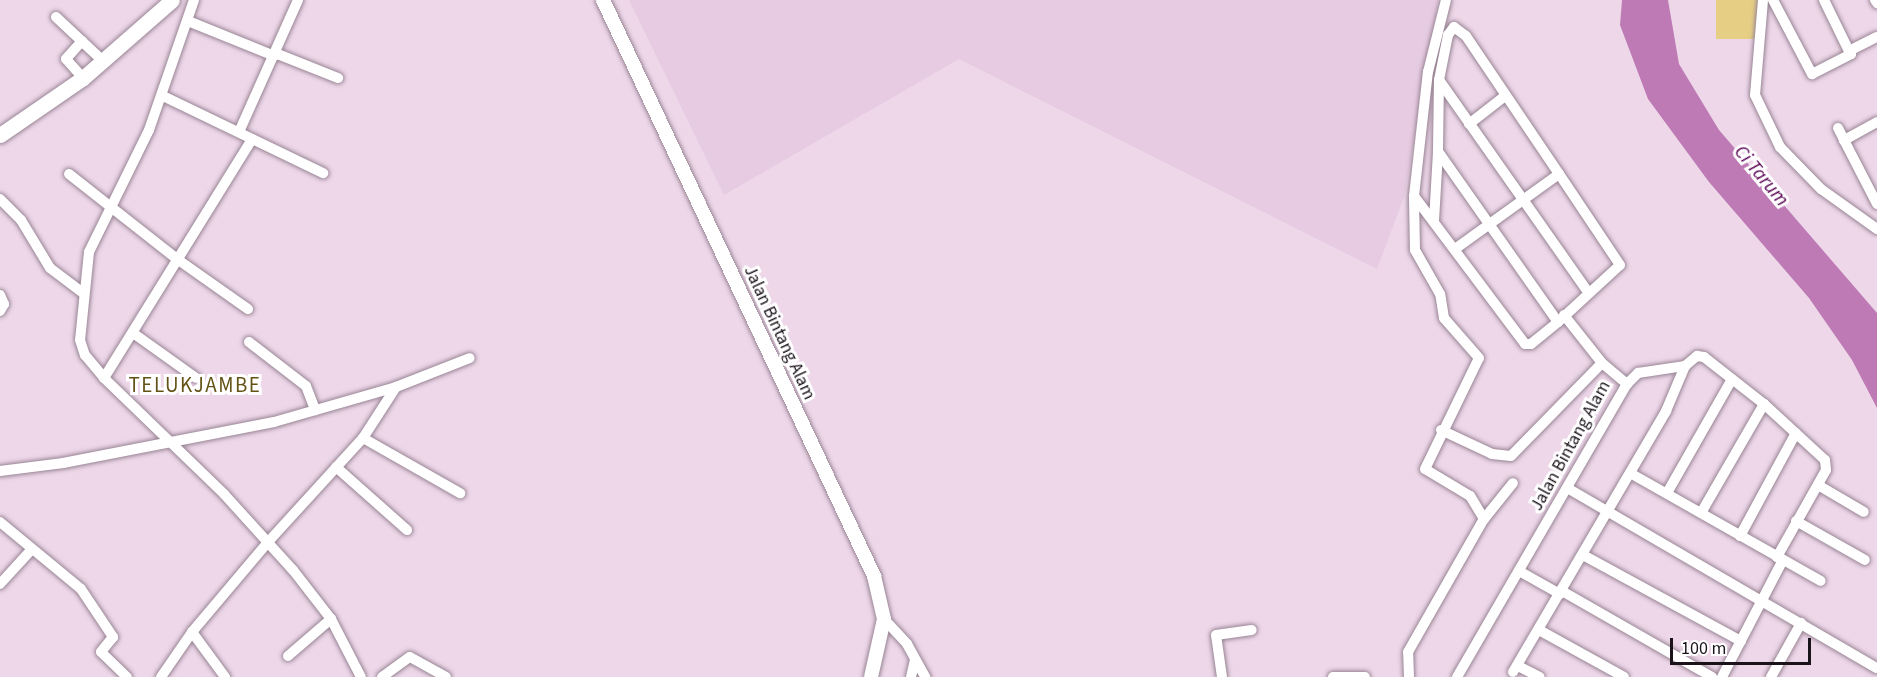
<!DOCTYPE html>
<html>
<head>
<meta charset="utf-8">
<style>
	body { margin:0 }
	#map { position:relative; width:1877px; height:677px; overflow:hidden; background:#edd7e9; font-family:"Source Sans 3",sans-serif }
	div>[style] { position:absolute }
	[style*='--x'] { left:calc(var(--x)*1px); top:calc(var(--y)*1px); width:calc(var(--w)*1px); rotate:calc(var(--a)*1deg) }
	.built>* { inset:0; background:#e7cbe2 }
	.green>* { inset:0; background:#e6cf84; transform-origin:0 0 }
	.water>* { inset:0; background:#bd7ab4 }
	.roads { filter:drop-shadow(0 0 2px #998595) drop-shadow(0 0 2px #998595) }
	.minor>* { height:10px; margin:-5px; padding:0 5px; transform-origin:5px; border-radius:5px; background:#fff }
	.tertiary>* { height:14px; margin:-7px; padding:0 7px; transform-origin:7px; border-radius:7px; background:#fff }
	.secondary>* { height:15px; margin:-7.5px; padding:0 7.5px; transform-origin:7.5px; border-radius:7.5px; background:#fff }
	span { translate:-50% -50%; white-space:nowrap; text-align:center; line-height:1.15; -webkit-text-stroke:6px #fff; paint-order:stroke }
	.street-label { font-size:18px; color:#1b131a }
	.water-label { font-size:20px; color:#580253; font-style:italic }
	.quarter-label { font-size:21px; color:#645317; letter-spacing:1.5px }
	.scale { position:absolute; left:1670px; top:638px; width:141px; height:27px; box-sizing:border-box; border:3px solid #1b131a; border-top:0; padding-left:8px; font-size:18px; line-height:21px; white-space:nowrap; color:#1b131a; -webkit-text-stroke:4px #fff; paint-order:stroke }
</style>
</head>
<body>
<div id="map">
	<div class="built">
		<div style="clip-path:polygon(629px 0,1438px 0,1404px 197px,1377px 269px,959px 59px,724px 195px)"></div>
	</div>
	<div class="green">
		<div style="left:1716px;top:0;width:45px;height:39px"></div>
	</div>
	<div class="water">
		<div style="clip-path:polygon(1622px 0,1668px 0,1679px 64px,1719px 130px,1877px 313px,1877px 408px,1852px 360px,1809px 298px,1709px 182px,1648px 99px,1620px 25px)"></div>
	</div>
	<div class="roads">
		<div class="minor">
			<div style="--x:194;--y:0;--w:138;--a:109.1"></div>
			<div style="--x:149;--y:130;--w:136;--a:116.2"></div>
			<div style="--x:89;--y:252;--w:88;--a:95.8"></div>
			<div style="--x:80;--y:340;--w:16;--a:72"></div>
			<div style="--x:85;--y:355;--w:30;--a:50"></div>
			<div style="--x:104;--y:378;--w:167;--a:44"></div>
			<div style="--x:224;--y:494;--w:103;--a:47.8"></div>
			<div style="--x:293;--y:570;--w:62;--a:52.2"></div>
			<div style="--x:331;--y:619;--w:65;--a:62.7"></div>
			<div style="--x:1763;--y:0;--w:95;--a:94.8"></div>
			<div style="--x:1755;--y:95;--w:58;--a:64.3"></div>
			<div style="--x:1780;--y:147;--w:59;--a:45.7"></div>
			<div style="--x:1821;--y:189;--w:69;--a:35.5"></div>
			<div style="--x:1773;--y:0;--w:84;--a:62.2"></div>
			<div style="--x:1812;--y:74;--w:44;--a:-27.1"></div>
			<div style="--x:1851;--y:54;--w:4;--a:-124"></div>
			<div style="--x:1824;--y:0;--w:57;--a:63.9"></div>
			<div style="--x:1849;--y:51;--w:31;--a:-27"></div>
			<div style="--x:1875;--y:0;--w:4;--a:56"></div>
			<div style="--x:56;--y:17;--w:64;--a:43.1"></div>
			<div style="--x:188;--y:21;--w:93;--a:22.1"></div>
			<div style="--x:82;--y:41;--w:24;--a:132"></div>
			<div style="--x:66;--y:59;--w:25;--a:48"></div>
			<div style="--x:275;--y:53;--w:68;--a:21.6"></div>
			<div style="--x:1439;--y:80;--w:259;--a:54.9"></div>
			<div style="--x:163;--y:96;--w:178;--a:25.7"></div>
			<div style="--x:1877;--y:122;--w:38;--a:151"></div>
			<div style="--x:1844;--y:140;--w:72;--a:62.7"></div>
			<div style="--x:1469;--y:124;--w:46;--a:-37.9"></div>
			<div style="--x:1838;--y:128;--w:13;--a:63"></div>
			<div style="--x:239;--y:132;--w:145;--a:-65.9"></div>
			<div style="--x:69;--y:174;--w:137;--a:38.2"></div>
			<div style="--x:177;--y:259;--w:87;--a:35.2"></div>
			<div style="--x:1414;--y:196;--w:185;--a:53.1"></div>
			<div style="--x:1525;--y:344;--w:6;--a:0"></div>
			<div style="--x:1531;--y:344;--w:35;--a:-39"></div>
			<div style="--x:1558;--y:322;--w:84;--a:-42.6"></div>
			<div style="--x:1620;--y:265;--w:110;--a:-123.8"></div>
			<div style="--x:1559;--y:174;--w:128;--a:144.2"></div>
			<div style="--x:0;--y:199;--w:30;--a:45"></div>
			<div style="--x:21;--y:220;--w:56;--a:58.9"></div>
			<div style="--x:50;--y:268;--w:41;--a:37.1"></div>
			<div style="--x:1434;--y:221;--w:70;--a:-86.7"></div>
			<div style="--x:0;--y:295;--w:10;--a:66"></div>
			<div style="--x:4;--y:304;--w:8;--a:120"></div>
			<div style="--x:1564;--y:315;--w:61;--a:51.6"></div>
			<div style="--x:1602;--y:363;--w:33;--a:40"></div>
			<div style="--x:1558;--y:322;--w:209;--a:-125.1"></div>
			<div style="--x:1438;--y:151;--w:71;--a:-89.2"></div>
			<div style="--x:1439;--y:80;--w:46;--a:-78.7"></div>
			<div style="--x:1448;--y:35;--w:10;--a:-53"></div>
			<div style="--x:1454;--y:27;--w:15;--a:37"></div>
			<div style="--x:1466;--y:36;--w:166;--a:56"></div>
			<div style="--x:133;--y:333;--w:77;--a:35.5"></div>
			<div style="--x:249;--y:342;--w:72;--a:37.7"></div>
			<div style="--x:306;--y:386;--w:26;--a:69"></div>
			<div style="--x:104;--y:378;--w:281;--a:-58.2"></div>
			<div style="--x:1441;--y:430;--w:56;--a:25.2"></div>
			<div style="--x:1492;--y:454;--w:19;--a:6"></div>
			<div style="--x:1511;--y:456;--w:130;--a:-45.6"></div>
			<div style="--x:363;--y:438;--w:112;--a:29.6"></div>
			<div style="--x:336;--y:467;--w:95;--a:41.6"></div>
			<div style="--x:0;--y:471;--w:64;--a:-7.2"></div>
			<div style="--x:63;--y:463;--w:215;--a:-11"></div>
			<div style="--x:274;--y:422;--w:127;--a:-16"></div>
			<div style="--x:396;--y:387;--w:79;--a:-21.4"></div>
			<div style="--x:1630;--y:473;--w:219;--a:29.5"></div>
			<div style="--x:1818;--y:485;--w:53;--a:30.4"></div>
			<div style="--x:1569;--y:489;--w:356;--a:30.2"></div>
			<div style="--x:1667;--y:493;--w:131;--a:-60.3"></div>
			<div style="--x:1701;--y:513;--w:126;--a:-60"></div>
			<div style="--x:1484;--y:519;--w:46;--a:-51.1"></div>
			<div style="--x:1796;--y:521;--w:79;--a:29.5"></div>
			<div style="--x:0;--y:522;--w:105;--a:39.6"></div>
			<div style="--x:81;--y:589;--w:58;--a:56.3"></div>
			<div style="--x:113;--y:637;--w:19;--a:129"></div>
			<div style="--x:101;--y:652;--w:36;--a:44"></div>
			<div style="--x:1740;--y:536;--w:117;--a:-61.5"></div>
			<div style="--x:1583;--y:555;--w:180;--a:28.6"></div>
			<div style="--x:1519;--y:571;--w:47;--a:29.3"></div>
			<div style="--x:0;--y:584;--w:47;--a:-47.6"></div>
			<div style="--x:1562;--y:591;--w:173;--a:29.8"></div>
			<div style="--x:884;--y:619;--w:34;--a:47"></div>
			<div style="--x:907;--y:644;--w:38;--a:61"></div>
			<div style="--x:1539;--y:630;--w:97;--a:28.9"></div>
			<div style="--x:192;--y:632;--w:56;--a:53.7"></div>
			<div style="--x:288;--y:656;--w:57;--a:-40.7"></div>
			<div style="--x:1520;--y:667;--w:22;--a:27"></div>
			<div style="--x:1513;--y:672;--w:303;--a:-59.6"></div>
			<div style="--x:1666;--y:411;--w:49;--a:-67.1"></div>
			<div style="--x:161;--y:677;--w:55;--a:-55.4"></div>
			<div style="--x:192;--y:632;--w:118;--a:-49.8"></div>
			<div style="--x:268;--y:542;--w:141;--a:-47.6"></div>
			<div style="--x:363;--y:438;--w:61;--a:-57.1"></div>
			<div style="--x:382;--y:677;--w:34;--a:-36"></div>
			<div style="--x:410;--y:657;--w:41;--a:29.1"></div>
			<div style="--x:911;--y:677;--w:17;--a:-77"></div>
			<div style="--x:1222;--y:677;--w:42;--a:-98.1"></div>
			<div style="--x:1216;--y:635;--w:36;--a:-8"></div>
			<div style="--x:1333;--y:677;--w:32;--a:0"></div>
			<div style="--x:1409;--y:677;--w:25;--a:-92"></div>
			<div style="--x:1408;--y:652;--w:153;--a:-60.3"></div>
			<div style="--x:1484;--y:519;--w:27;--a:-121"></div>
			<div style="--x:1470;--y:496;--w:52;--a:-149"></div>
			<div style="--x:1425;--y:469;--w:123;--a:-64.1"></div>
			<div style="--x:1479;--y:358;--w:53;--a:-131.2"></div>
			<div style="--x:1444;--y:318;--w:24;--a:-99"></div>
			<div style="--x:1440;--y:294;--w:51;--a:-119.6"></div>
			<div style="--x:1415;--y:250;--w:54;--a:-91.1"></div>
			<div style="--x:1414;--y:196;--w:125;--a:-83.6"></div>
			<div style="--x:1428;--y:72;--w:74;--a:-76"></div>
			<div style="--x:1457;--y:677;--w:339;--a:-59.9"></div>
			<div style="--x:1627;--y:384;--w:16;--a:-45"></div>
			<div style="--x:1638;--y:373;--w:48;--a:-8.5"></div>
			<div style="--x:1685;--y:366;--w:16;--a:-40"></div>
			<div style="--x:1697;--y:356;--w:7;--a:8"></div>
			<div style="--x:1704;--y:357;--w:76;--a:38.1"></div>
			<div style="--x:1764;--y:404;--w:83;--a:42.6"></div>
			<div style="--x:1825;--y:460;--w:10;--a:84"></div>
			<div style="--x:1826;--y:470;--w:100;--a:119.4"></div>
			<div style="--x:1722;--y:677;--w:132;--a:-62.5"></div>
			<div style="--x:1771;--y:677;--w:62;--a:-60.9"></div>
		</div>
		<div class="tertiary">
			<div style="--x:603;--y:0;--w:637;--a:64.8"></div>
			<div style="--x:874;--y:576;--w:44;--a:76.9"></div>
			<div style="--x:884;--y:619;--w:59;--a:102.6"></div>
		</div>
		<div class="secondary">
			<div style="--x:0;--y:135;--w:101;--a:-34.5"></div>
			<div style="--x:83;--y:78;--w:118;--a:-41.2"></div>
		</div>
	</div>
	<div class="street-label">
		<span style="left:779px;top:333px;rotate:65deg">Jalan Bintang Alam</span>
		<span style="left:1571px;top:446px;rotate:-61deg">Jalan Bintang Alam</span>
	</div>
	<div class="water-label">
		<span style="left:1761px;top:176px;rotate:50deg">Ci Tarum</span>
	</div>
	<div class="quarter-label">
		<span style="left:195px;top:385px">TELUKJAMBE</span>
	</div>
	<div class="scale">100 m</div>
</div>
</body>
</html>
